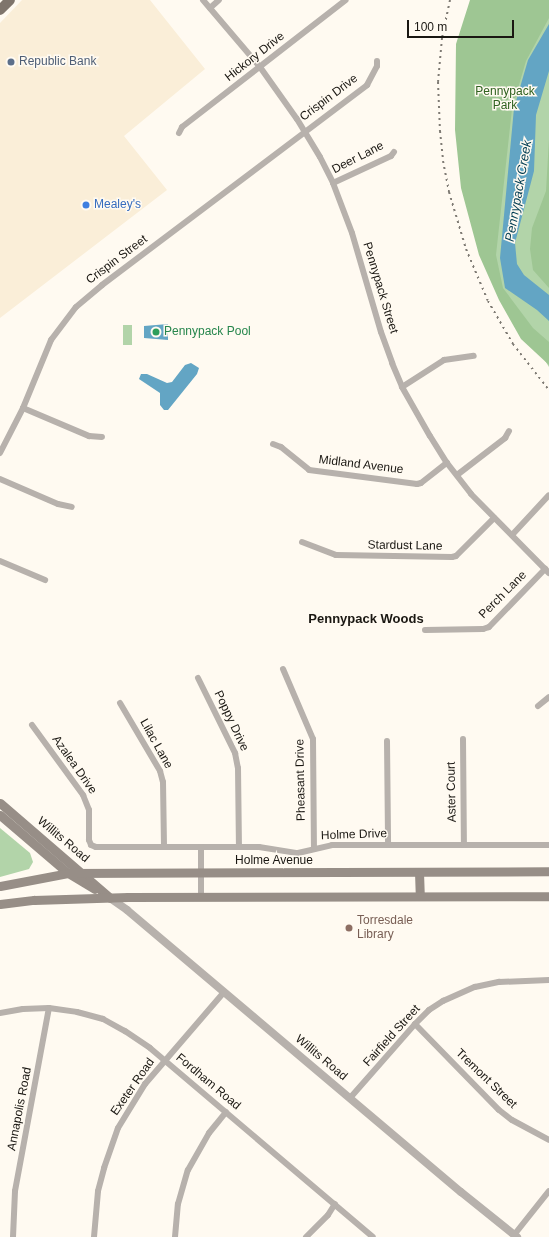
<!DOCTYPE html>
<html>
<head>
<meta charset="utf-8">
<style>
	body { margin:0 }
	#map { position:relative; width:549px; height:1237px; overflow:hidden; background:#fffaf1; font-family:Arial,sans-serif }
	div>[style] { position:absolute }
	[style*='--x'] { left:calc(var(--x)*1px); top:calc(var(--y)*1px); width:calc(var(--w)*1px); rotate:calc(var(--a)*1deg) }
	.built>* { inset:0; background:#faeed8 }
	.green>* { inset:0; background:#b2d4a9; transform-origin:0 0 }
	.forest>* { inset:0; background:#9ec693 }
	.water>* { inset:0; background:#63a5c4 }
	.minor>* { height:6px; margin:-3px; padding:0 3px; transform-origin:3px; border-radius:3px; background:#b7b1ac }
	.tertiary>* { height:8px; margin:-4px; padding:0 4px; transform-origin:4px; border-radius:4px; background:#b7b1ac }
	.secondary>* { height:9px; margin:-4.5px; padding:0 4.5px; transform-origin:4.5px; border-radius:4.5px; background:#978e87 }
	.primary>* { height:10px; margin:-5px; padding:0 5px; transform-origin:5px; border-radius:5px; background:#7f756c }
	.rail>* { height:2px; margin-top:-1px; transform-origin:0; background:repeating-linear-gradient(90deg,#7f7b74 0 2px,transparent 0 6px) }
	.dots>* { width:11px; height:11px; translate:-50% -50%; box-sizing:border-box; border:2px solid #fffaf1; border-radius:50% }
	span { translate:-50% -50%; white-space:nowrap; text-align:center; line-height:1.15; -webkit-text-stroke:3px #fffaf1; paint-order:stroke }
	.street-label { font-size:12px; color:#1a1712 }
	.service-label { font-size:12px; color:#4e5e75 }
	.left { translate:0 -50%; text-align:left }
	.park-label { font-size:12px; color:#306220 }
	.shop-label { font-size:12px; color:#366cbe }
	.leisure-label { font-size:12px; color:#27864d }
	.education-label { font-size:12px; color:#785e54 }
	.water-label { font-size:13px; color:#003c52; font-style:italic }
	.neighbourhood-label { font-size:13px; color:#1a1712; font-weight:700 }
	.scale { position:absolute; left:407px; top:20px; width:107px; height:18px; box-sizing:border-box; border:2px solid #1a1712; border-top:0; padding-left:5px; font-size:12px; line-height:14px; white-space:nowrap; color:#1a1712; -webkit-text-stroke:3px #fffaf1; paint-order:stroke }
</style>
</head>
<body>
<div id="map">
	<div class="built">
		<div style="clip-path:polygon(22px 0,150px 0,205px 69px,124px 136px,167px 190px,0 318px,0 23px)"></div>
	</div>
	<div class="green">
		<div style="clip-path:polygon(549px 0,549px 367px,501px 290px,482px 236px,470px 22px)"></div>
		<div style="left:123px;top:325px;width:9px;height:20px"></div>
		<div style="clip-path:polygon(0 828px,30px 853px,33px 862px,29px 869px,0 877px)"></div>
	</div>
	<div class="forest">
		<div style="clip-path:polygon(470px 0,549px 0,549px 18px,526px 61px,512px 109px,496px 255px,503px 288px,533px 328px,549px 342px,549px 365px,521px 339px,499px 300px,479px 255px,461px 188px,455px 130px,456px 44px)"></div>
		<div style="clip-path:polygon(549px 139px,549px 288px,533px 270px,530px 249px,532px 228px,546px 191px)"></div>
	</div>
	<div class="water">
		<div style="clip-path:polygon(549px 24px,549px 71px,536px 115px,534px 171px,515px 243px,517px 264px,524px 275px,549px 295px,549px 321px,537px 310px,505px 288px,500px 258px,514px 108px,528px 60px)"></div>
		<div style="clip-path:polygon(168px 324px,168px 340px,144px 338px,144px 326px)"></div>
		<div style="clip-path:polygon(191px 363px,199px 368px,197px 374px,168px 410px,164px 410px,160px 405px,160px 393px,139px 379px,141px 374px,147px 374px,167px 383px,172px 382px,185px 365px)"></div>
	</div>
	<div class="minor">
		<div style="--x:203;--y:0;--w:88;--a:49.6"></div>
		<div style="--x:260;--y:67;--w:64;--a:54.6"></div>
		<div style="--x:297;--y:119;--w:44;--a:58.8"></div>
		<div style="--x:320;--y:157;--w:29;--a:63"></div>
		<div style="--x:333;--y:183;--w:53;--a:69.2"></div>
		<div style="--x:352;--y:233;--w:103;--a:73.7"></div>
		<div style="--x:381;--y:332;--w:33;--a:70"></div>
		<div style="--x:392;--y:363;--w:26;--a:67"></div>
		<div style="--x:402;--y:387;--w:56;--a:60.3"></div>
		<div style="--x:430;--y:436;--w:32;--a:58"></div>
		<div style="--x:447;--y:463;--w:39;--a:52"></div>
		<div style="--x:471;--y:494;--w:111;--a:45.4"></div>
		<div style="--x:210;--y:8;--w:12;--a:-42"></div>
		<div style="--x:179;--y:133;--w:7;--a:-63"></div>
		<div style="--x:182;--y:127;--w:207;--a:-37.8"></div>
		<div style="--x:333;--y:183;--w:64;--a:-25"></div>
		<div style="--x:391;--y:156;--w:5;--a:-53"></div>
		<div style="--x:402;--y:387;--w:50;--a:-32.7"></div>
		<div style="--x:444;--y:360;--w:30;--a:-8"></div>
		<div style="--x:23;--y:408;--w:72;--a:23"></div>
		<div style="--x:89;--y:436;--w:13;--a:4"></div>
		<div style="--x:273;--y:444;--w:9;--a:21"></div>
		<div style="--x:281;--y:447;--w:36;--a:39"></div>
		<div style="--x:309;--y:470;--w:109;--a:7.4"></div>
		<div style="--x:417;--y:484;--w:4;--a:-14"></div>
		<div style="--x:421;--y:483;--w:33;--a:-38"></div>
		<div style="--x:0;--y:453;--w:51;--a:-62.9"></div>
		<div style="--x:23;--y:408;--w:74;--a:-67.6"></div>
		<div style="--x:51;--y:340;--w:41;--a:-52.9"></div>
		<div style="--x:76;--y:307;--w:34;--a:-40"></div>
		<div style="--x:102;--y:285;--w:332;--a:-37"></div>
		<div style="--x:367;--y:85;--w:21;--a:-62"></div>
		<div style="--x:377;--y:66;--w:5;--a:-90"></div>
		<div style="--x:457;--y:475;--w:61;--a:-37.6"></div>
		<div style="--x:505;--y:438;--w:8;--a:-60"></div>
		<div style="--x:0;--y:479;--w:63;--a:23.3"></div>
		<div style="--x:58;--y:504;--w:14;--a:12"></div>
		<div style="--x:512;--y:535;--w:54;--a:-47.2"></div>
		<div style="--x:302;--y:542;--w:36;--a:21"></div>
		<div style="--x:336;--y:555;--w:116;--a:1"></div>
		<div style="--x:452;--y:557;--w:4;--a:-14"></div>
		<div style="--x:456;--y:556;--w:54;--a:-45"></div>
		<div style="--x:0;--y:561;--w:49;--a:22.9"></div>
		<div style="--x:425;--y:630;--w:58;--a:-1"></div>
		<div style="--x:483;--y:629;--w:6;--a:-18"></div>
		<div style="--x:489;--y:627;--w:81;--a:-46"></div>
		<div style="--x:283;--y:669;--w:76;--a:66.8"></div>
		<div style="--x:313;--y:739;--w:109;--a:89.5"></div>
		<div style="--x:198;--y:678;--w:84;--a:63.7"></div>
		<div style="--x:235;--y:753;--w:15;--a:79"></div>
		<div style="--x:238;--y:768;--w:79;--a:89.3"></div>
		<div style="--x:120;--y:703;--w:79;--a:59.5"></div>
		<div style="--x:160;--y:771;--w:11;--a:75"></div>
		<div style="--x:163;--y:782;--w:65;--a:89.1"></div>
		<div style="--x:538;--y:706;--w:14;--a:-39"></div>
		<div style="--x:32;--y:725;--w:87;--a:53.9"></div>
		<div style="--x:83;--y:795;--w:16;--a:68"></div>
		<div style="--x:89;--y:810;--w:30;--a:90"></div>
		<div style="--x:89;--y:840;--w:5;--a:68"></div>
		<div style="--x:91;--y:845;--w:5;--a:22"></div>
		<div style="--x:96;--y:847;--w:163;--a:0"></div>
		<div style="--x:259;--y:847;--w:39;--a:9"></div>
		<div style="--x:298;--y:853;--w:35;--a:-13"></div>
		<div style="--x:332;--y:845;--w:217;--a:0"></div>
		<div style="--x:463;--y:739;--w:106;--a:89.5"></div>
		<div style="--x:387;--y:741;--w:104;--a:89.4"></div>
		<div style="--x:201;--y:847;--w:50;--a:90"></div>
		<div style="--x:0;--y:1013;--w:23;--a:-10"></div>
		<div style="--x:23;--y:1009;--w:26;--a:-2"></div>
		<div style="--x:49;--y:1008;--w:28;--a:8"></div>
		<div style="--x:77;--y:1012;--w:27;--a:15"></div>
		<div style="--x:103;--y:1019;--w:25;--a:29"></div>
		<div style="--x:125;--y:1031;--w:30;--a:34"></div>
		<div style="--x:150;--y:1048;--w:292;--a:40.3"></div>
		<div style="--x:415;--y:1024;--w:120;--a:45.7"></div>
		<div style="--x:499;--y:1110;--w:16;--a:38"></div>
		<div style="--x:512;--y:1120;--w:42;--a:28.4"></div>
		<div style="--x:350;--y:1098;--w:98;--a:-48.7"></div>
		<div style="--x:415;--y:1024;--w:20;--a:-45"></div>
		<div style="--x:429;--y:1010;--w:17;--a:-33"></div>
		<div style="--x:443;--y:1001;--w:35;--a:-24"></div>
		<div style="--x:475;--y:987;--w:25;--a:-12"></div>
		<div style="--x:499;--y:982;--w:50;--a:-2.3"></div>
		<div style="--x:514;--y:1235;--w:56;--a:-51.5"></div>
		<div style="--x:13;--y:1237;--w:46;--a:-87.5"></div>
		<div style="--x:15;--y:1191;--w:186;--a:-79.5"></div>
		<div style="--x:94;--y:1237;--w:46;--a:-85"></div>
		<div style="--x:98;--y:1191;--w:24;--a:-75"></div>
		<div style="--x:104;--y:1168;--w:42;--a:-70.7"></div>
		<div style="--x:118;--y:1128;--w:52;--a:-58.5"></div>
		<div style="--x:145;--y:1084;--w:121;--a:-49.3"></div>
		<div style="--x:175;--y:1237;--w:33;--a:-85"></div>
		<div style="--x:178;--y:1204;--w:35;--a:-74"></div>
		<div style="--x:188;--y:1170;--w:43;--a:-60.4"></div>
		<div style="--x:209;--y:1133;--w:27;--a:-51"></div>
		<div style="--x:306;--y:1237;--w:31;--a:-45"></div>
		<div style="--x:328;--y:1215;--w:13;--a:-58"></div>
	</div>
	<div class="tertiary">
		<div style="--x:110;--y:898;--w:21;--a:35"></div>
		<div style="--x:127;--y:910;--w:437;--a:40.2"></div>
		<div style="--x:461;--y:1192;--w:72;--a:38.8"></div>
	</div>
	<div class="secondary">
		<div style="--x:0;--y:803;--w:145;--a:40.8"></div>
		<div style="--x:0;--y:815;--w:89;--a:40.5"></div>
		<div style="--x:68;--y:873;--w:31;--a:31"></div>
		<div style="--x:419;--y:872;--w:24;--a:88"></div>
		<div style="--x:0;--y:886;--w:69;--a:-10.8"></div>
		<div style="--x:68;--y:873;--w:481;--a:-0.2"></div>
		<div style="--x:0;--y:904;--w:34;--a:-7"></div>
		<div style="--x:34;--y:900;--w:94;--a:-1.8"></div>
		<div style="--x:128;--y:897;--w:421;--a:-0.1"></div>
	</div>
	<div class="primary">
		<div style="--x:0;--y:10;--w:14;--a:-45"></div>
	</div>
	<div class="rail">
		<div style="--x:450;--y:0;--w:39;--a:102"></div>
		<div style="--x:442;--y:38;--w:44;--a:95.2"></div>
		<div style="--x:438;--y:82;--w:49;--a:87.7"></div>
		<div style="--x:440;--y:131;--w:30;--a:84"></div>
		<div style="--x:443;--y:161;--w:32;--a:79"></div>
		<div style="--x:449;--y:192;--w:59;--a:73.4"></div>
		<div style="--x:466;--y:249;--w:56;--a:67.1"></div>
		<div style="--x:488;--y:301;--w:50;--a:59.8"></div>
		<div style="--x:513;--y:344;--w:58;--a:52"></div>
	</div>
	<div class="dots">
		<div style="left:11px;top:62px;background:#5c6f8a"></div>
		<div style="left:86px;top:205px;background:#3f7fe0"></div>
		<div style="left:156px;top:332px;background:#2e9e5b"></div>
		<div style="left:349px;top:928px;background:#8d6e63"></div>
	</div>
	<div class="street-label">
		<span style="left:255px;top:57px;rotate:-38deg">Hickory Drive</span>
		<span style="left:329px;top:98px;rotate:-37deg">Crispin Drive</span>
		<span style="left:358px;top:158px;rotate:-27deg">Deer Lane</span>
		<span style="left:117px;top:260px;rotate:-37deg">Crispin Street</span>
		<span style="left:380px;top:288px;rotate:73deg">Pennypack Street</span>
		<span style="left:361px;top:465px;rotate:7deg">Midland Avenue</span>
		<span style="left:405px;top:546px;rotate:1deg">Stardust Lane</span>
		<span style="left:503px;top:595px;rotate:-45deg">Perch Lane</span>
		<span style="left:231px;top:721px;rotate:65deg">Poppy Drive</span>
		<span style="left:156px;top:744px;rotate:61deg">Lilac Lane</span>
		<span style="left:74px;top:765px;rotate:55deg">Azalea Drive</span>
		<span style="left:301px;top:780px;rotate:-91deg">Pheasant Drive</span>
		<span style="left:452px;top:792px;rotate:-91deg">Aster Court</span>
		<span style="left:354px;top:835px;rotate:-2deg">Holme Drive</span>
		<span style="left:63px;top:840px;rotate:40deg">Willits Road</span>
		<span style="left:274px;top:861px">Holme Avenue</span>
		<span style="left:392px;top:1036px;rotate:-48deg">Fairfield Street</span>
		<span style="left:321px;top:1058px;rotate:40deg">Willits Road</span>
		<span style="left:486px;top:1079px;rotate:44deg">Tremont Street</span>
		<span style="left:208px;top:1082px;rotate:40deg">Fordham Road</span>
		<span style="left:133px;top:1087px;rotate:-55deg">Exeter Road</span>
		<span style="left:20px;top:1109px;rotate:-79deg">Annapolis Road</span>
	</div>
	<div class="service-label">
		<span class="left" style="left:19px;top:62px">Republic Bank</span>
	</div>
	<div class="park-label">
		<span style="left:505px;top:99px">Pennypack<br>Park</span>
	</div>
	<div class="shop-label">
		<span class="left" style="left:94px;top:205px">Mealey's</span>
	</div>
	<div class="leisure-label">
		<span class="left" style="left:164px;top:332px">Pennypack Pool</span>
	</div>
	<div class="education-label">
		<span class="left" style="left:357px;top:928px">Torresdale<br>Library</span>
	</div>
	<div class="water-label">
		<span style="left:519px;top:191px;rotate:-80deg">Pennypack Creek</span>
	</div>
	<div class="neighbourhood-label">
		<span style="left:366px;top:619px">Pennypack Woods</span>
	</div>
	<div class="scale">100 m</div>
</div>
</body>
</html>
